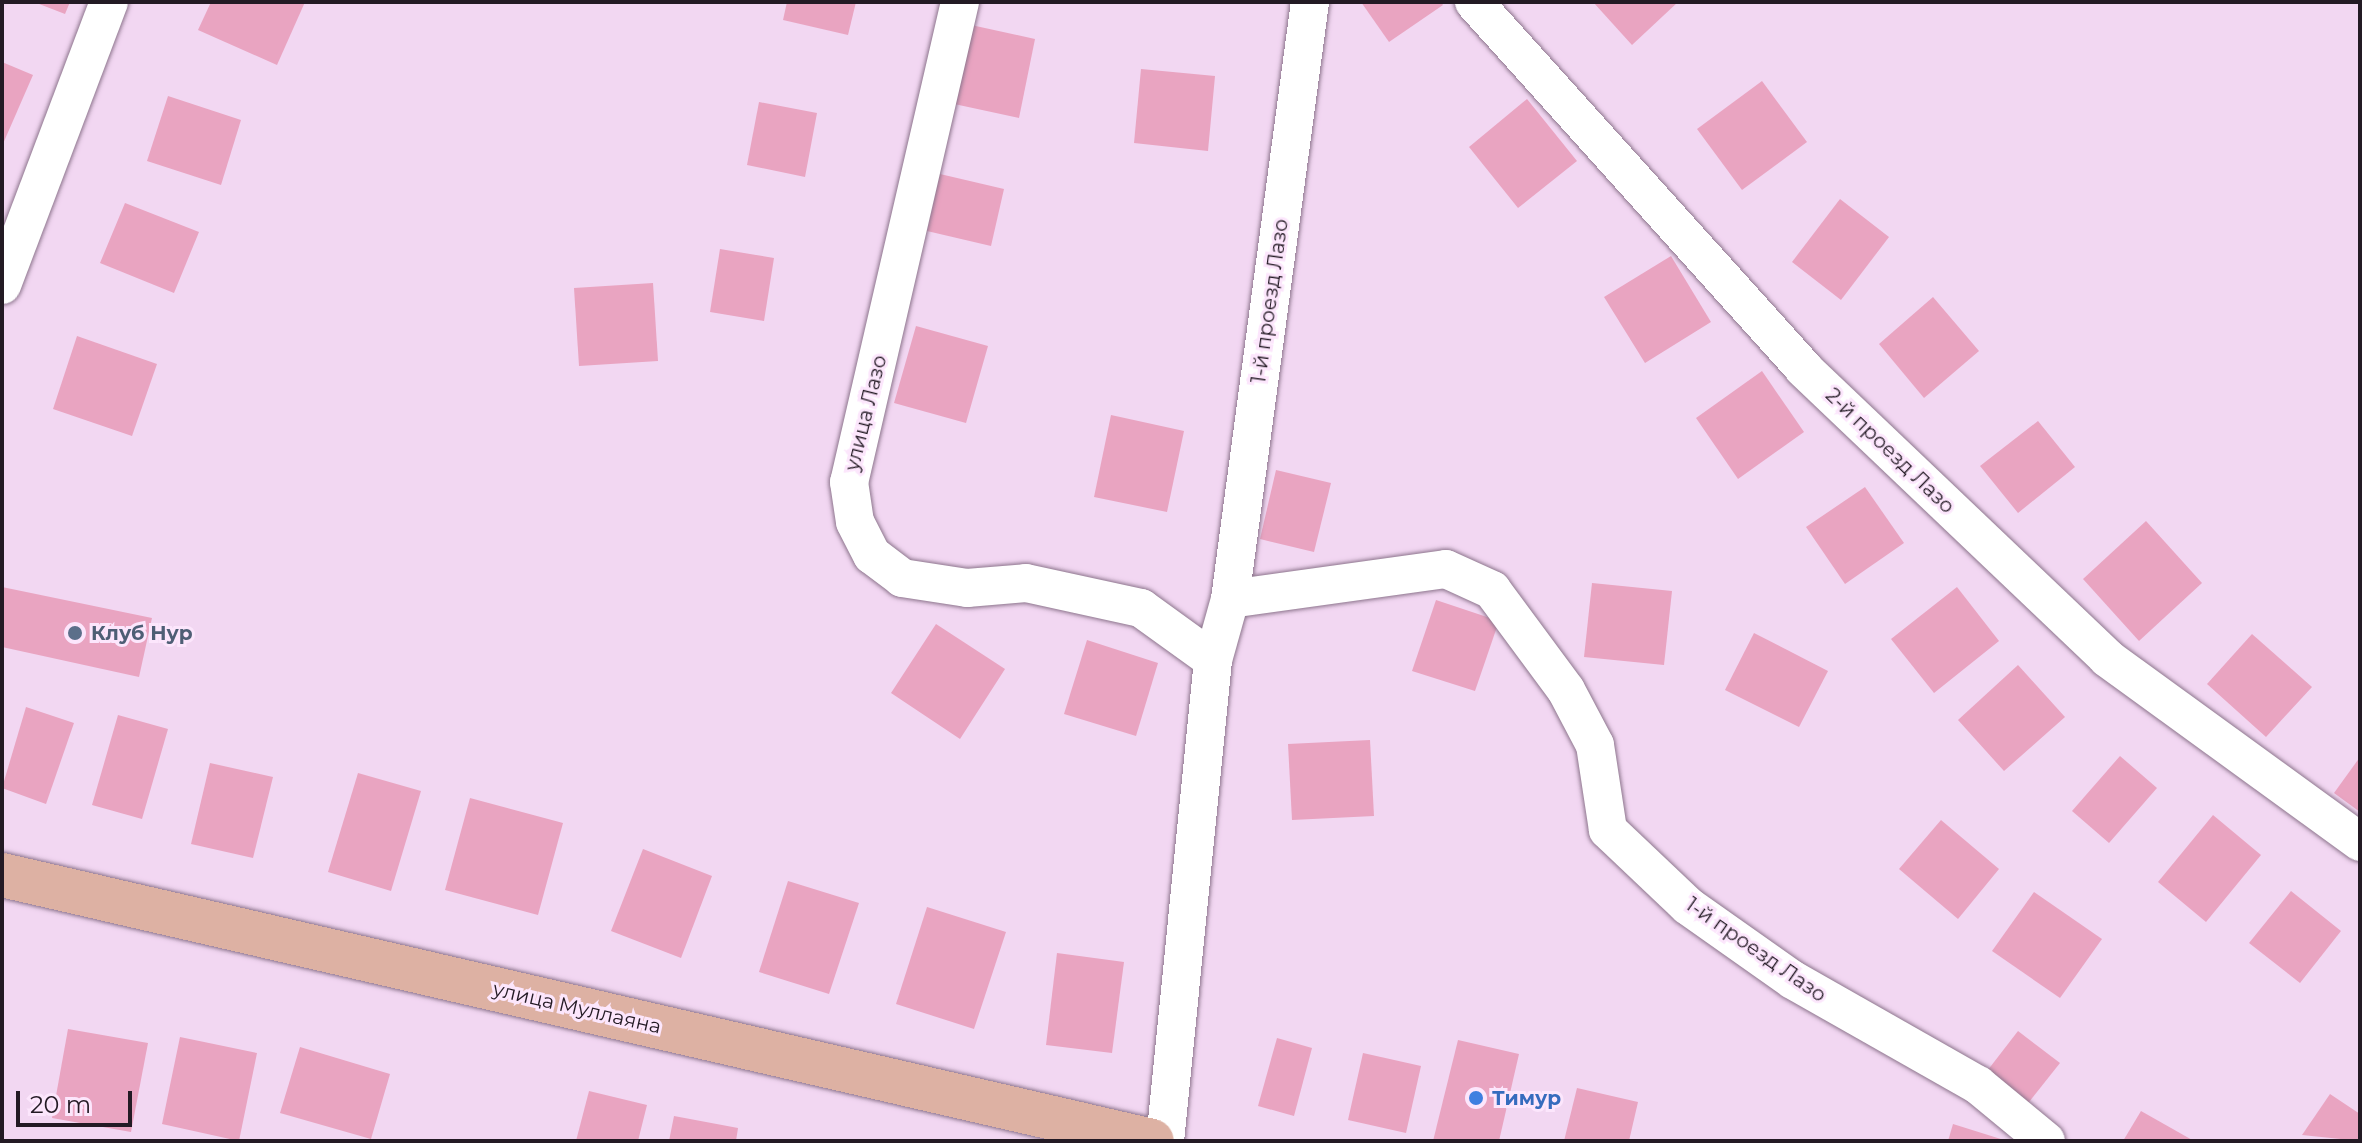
<!DOCTYPE html>
<meta charset="utf-8">
<style>
body{margin:0}
#map{position:relative;width:2362px;height:1143px;overflow:hidden;background:#f2d7f2;font-family:Montserrat,sans-serif}
div>[style]{position:absolute}
.building>*{inset:0;background:#e9a4c1}
.roads{filter:drop-shadow(0 0 2px #8d758d) drop-shadow(0 0 2px #8d758d)}
.minor>*{height:38px;margin:-19px;padding:0 19px;transform-origin:19px;border-radius:19px;background:#fff}
.major>*{height:44px;margin:-22px;padding:0 22px;transform-origin:22px;border-radius:22px;background:#ddb1a3}
.dots>*{width:22px;height:22px;translate:-50% -50%;box-sizing:border-box;border:4px solid #fce6fc;border-radius:50%}
span{translate:-50% -50%;white-space:nowrap;text-align:center;line-height:1.15;-webkit-text-stroke:6px #fce6fc;paint-order:stroke}
.street-label{font-size:20px;color:#231a24}
.service-label{font-size:20px;color:#4e5e75;font-weight:700}
.left{translate:0 -50%;text-align:left}
.shop-label{font-size:20px;color:#366cbe;font-weight:700}
.frame{position:absolute;inset:0;border:4px solid #231a24;pointer-events:none}
.scale{position:absolute;left:16px;top:1091px;width:116px;height:36px;box-sizing:border-box;border:4px solid #231a24;border-top:0;padding-left:10px;font-size:24px;line-height:28px;white-space:nowrap;color:#231a24;-webkit-text-stroke:6px #fce6fc;paint-order:stroke}
</style>
<div id="map">
<div class="building">
<div style="clip-path:polygon(34px 2px,70px 2px,65px 14px)"></div>
<div style="clip-path:polygon(211px 2px,305px 2px,277px 65px,198px 30px)"></div>
<div style="clip-path:polygon(787px 2px,856px 2px,848px 35px,783px 20px)"></div>
<div style="clip-path:polygon(1361px 2px,1441px 2px,1443px 5px,1389px 42px)"></div>
<div style="clip-path:polygon(1593px 2px,1678px 2px,1632px 45px)"></div>
<div style="clip-path:polygon(962px 23px,1035px 39px,1019px 118px,945px 102px)"></div>
<div style="clip-path:polygon(2px 62px,33px 75px,2px 146px)"></div>
<div style="clip-path:polygon(1141px 69px,1215px 76px,1208px 151px,1134px 143px)"></div>
<div style="clip-path:polygon(1762px 81px,1807px 142px,1742px 190px,1697px 129px)"></div>
<div style="clip-path:polygon(168px 96px,241px 120px,221px 185px,147px 161px)"></div>
<div style="clip-path:polygon(1527px 99px,1577px 161px,1518px 208px,1469px 147px)"></div>
<div style="clip-path:polygon(759px 102px,817px 113px,805px 177px,747px 165px)"></div>
<div style="clip-path:polygon(940px 174px,1004px 189px,991px 246px,927px 231px)"></div>
<div style="clip-path:polygon(1840px 199px,1889px 237px,1841px 300px,1792px 262px)"></div>
<div style="clip-path:polygon(125px 203px,199px 232px,174px 293px,100px 263px)"></div>
<div style="clip-path:polygon(720px 249px,774px 258px,764px 321px,710px 312px)"></div>
<div style="clip-path:polygon(1671px 256px,1711px 322px,1645px 363px,1604px 297px)"></div>
<div style="clip-path:polygon(653px 283px,658px 361px,579px 366px,574px 288px)"></div>
<div style="clip-path:polygon(1933px 297px,1979px 351px,1924px 398px,1879px 344px)"></div>
<div style="clip-path:polygon(916px 326px,988px 346px,966px 423px,894px 403px)"></div>
<div style="clip-path:polygon(77px 336px,157px 364px,132px 436px,53px 409px)"></div>
<div style="clip-path:polygon(1762px 371px,1804px 432px,1738px 479px,1696px 418px)"></div>
<div style="clip-path:polygon(1111px 415px,1184px 431px,1167px 512px,1094px 497px)"></div>
<div style="clip-path:polygon(2038px 421px,2075px 467px,2018px 513px,1980px 466px)"></div>
<div style="clip-path:polygon(1276px 470px,1331px 483px,1314px 552px,1260px 539px)"></div>
<div style="clip-path:polygon(1865px 487px,1904px 543px,1845px 584px,1806px 527px)"></div>
<div style="clip-path:polygon(2146px 521px,2202px 583px,2139px 641px,2083px 579px)"></div>
<div style="clip-path:polygon(1592px 583px,1672px 591px,1664px 665px,1584px 657px)"></div>
<div style="clip-path:polygon(2px 587px,152px 618px,139px 677px,2px 647px)"></div>
<div style="clip-path:polygon(1957px 587px,1999px 641px,1934px 693px,1891px 639px)"></div>
<div style="clip-path:polygon(1436px 600px,1499px 621px,1475px 691px,1412px 671px)"></div>
<div style="clip-path:polygon(936px 624px,1005px 669px,960px 739px,891px 693px)"></div>
<div style="clip-path:polygon(1754px 633px,1828px 671px,1799px 727px,1725px 690px)"></div>
<div style="clip-path:polygon(2252px 634px,2312px 687px,2266px 737px,2207px 684px)"></div>
<div style="clip-path:polygon(1087px 640px,1158px 663px,1136px 736px,1064px 714px)"></div>
<div style="clip-path:polygon(2018px 665px,2065px 717px,2004px 771px,1958px 720px)"></div>
<div style="clip-path:polygon(26px 707px,74px 723px,46px 804px,2px 788px)"></div>
<div style="clip-path:polygon(118px 715px,168px 729px,142px 819px,92px 805px)"></div>
<div style="clip-path:polygon(1370px 740px,1374px 816px,1292px 820px,1288px 744px)"></div>
<div style="clip-path:polygon(2120px 756px,2157px 788px,2109px 843px,2072px 811px)"></div>
<div style="clip-path:polygon(2360px 757px,2360px 812px,2334px 793px)"></div>
<div style="clip-path:polygon(210px 763px,273px 777px,253px 858px,191px 844px)"></div>
<div style="clip-path:polygon(358px 773px,421px 791px,391px 891px,328px 872px)"></div>
<div style="clip-path:polygon(470px 798px,563px 823px,538px 915px,445px 890px)"></div>
<div style="clip-path:polygon(2213px 815px,2261px 855px,2206px 922px,2158px 882px)"></div>
<div style="clip-path:polygon(1941px 820px,1999px 869px,1958px 919px,1899px 869px)"></div>
<div style="clip-path:polygon(643px 849px,712px 876px,681px 958px,611px 931px)"></div>
<div style="clip-path:polygon(788px 881px,859px 903px,829px 994px,759px 972px)"></div>
<div style="clip-path:polygon(2291px 891px,2341px 931px,2300px 983px,2249px 943px)"></div>
<div style="clip-path:polygon(2034px 892px,2102px 939px,2060px 998px,1992px 951px)"></div>
<div style="clip-path:polygon(927px 907px,1006px 932px,974px 1029px,896px 1004px)"></div>
<div style="clip-path:polygon(1057px 953px,1124px 962px,1112px 1053px,1046px 1045px)"></div>
<div style="clip-path:polygon(68px 1029px,148px 1043px,131px 1132px,52px 1118px)"></div>
<div style="clip-path:polygon(2018px 1031px,2060px 1063px,2025px 1107px,1984px 1075px)"></div>
<div style="clip-path:polygon(180px 1037px,257px 1053px,239px 1141px,162px 1124px)"></div>
<div style="clip-path:polygon(1277px 1038px,1312px 1048px,1294px 1116px,1258px 1106px)"></div>
<div style="clip-path:polygon(1458px 1040px,1519px 1054px,1499px 1141px,1433px 1141px)"></div>
<div style="clip-path:polygon(300px 1047px,390px 1074px,371px 1139px,280px 1113px)"></div>
<div style="clip-path:polygon(1363px 1053px,1421px 1066px,1406px 1133px,1348px 1120px)"></div>
<div style="clip-path:polygon(1577px 1088px,1638px 1102px,1629px 1141px,1564px 1141px)"></div>
<div style="clip-path:polygon(589px 1091px,647px 1105px,638px 1141px,576px 1141px)"></div>
<div style="clip-path:polygon(2330px 1094px,2360px 1114px,2360px 1141px,2302px 1135px)"></div>
<div style="clip-path:polygon(2141px 1111px,2194px 1141px,2123px 1141px)"></div>
<div style="clip-path:polygon(674px 1116px,738px 1128px,736px 1141px,669px 1141px)"></div>
<div style="clip-path:polygon(1953px 1124px,2004px 1140px,2004px 1141px,1948px 1141px)"></div>
</div>
<div class="roads">
<div class="minor">
<div style="left:960px;top:2px;width:493px;rotate:103deg"></div>
<div style="left:849px;top:482px;width:40px;rotate:81.5deg"></div>
<div style="left:855px;top:522px;width:37px;rotate:63deg"></div>
<div style="left:872px;top:555px;width:38px;rotate:37deg"></div>
<div style="left:902px;top:578px;width:66px;rotate:8.7deg"></div>
<div style="left:967px;top:588px;width:59px;rotate:-4.8deg"></div>
<div style="left:1026px;top:583px;width:118px;rotate:12.3deg"></div>
<div style="left:1141px;top:608px;width:89px;rotate:35.8deg"></div>
<div style="left:1474px;top:2px;width:492px;rotate:48deg"></div>
<div style="left:1803px;top:368px;width:420px;rotate:43.6deg"></div>
<div style="left:2107px;top:658px;width:313px;rotate:36deg"></div>
<div style="left:2px;top:285px;width:303px;rotate:-69.3deg"></div>
<div style="left:1230px;top:599px;width:218px;rotate:-7.9deg"></div>
<div style="left:1446px;top:569px;width:51px;rotate:24.5deg"></div>
<div style="left:1492px;top:590px;width:124px;rotate:53.5deg"></div>
<div style="left:1566px;top:690px;width:62px;rotate:62.2deg"></div>
<div style="left:1595px;top:745px;width:86px;rotate:81.3deg"></div>
<div style="left:1608px;top:830px;width:110px;rotate:43.5deg"></div>
<div style="left:1688px;top:906px;width:128px;rotate:35.2deg"></div>
<div style="left:1793px;top:980px;width:213px;rotate:29.6deg"></div>
<div style="left:1978px;top:1085px;width:88px;rotate:39.5deg"></div>
<div style="left:1165px;top:1141px;width:483px;rotate:-84.3deg"></div>
<div style="left:1213px;top:660px;width:63px;rotate:-74.4deg"></div>
<div style="left:1230px;top:599px;width:602px;rotate:-82.37deg"></div>
</div>
<div class="major">
<div style="left:2px;top:875px;width:1180px;rotate:13.02deg"></div>
</div>
</div>
<div class="dots">
<div style="left:75px;top:633px;background:#5c6f8a"></div>
<div style="left:1476px;top:1098px;background:#3f7fe0"></div>
</div>
<div class="street-label">
<span style="left:1270px;top:301px;rotate:-82deg">1-й проезд Лазо</span>
<span style="left:866px;top:413px;rotate:-76deg">улица Лазо</span>
<span style="left:1890px;top:451px;rotate:44deg">2-й проезд Лазо</span>
<span style="left:1756px;top:950px;rotate:35deg">1-й проезд Лазо</span>
<span style="left:577px;top:1008px;rotate:13deg">улица Муллаяна</span>
</div>
<div class="service-label">
<span class="left" style="left:91px;top:633px">Клуб Нур</span>
</div>
<div class="shop-label">
<span class="left" style="left:1492px;top:1098px">Тимур</span>
</div>
<div class="frame"></div>
<div class="scale">20 m</div>
</div>
